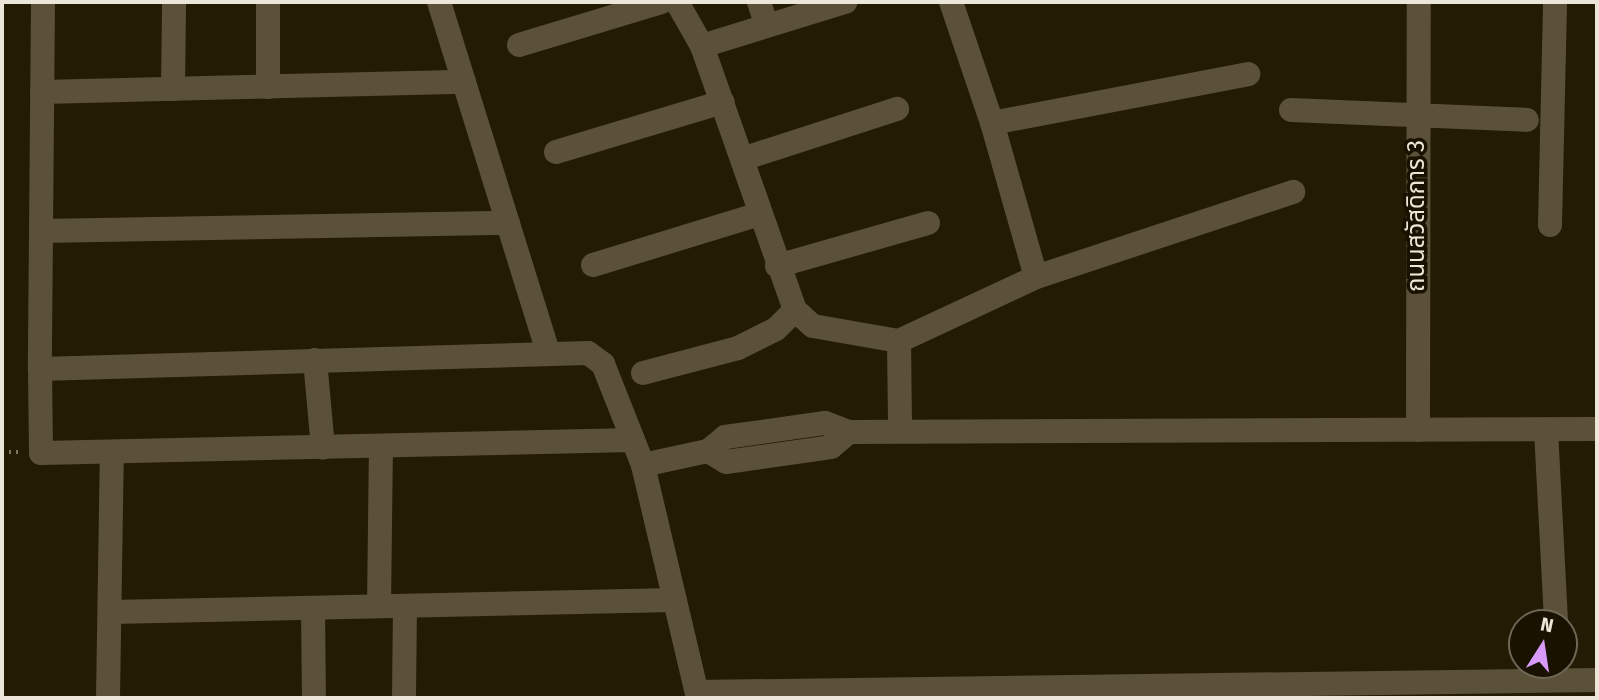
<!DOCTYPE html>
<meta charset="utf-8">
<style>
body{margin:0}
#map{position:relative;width:1599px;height:700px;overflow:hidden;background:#241b04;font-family:"Fira Sans","Noto Sans Thai",sans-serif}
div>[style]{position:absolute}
.path>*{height:4.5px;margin-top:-2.25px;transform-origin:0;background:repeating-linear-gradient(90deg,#7e7663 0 2px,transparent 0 7px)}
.minor>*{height:24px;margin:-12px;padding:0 12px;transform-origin:12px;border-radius:12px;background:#5b5139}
span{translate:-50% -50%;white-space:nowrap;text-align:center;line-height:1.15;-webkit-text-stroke:7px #1a1200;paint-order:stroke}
.street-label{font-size:24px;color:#ece6d8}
.frame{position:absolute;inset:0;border:4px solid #ece6d8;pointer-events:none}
.north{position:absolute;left:1508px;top:609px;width:70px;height:70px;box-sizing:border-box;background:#1a1200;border:2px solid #6e6756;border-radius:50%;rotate:12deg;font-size:19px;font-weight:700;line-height:28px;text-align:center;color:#ece6d8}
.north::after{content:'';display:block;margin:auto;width:24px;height:32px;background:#d89af8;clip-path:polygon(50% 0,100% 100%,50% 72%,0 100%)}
</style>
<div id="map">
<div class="path">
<div style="left:2px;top:452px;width:18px"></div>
</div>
<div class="minor">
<div style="left:43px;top:2px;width:367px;rotate:90.5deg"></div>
<div style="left:40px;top:369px;width:548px;rotate:-1.67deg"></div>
<div style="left:588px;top:353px;width:19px;rotate:36deg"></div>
<div style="left:603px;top:364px;width:109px;rotate:68.4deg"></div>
<div style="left:439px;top:2px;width:367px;rotate:72.7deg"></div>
<div style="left:677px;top:2px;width:51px;rotate:60.4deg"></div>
<div style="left:702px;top:46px;width:280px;rotate:70.6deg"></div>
<div style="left:795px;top:310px;width:24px;rotate:42deg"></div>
<div style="left:813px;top:326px;width:87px;rotate:9.9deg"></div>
<div style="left:899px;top:341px;width:88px;rotate:89.3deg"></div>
<div style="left:759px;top:2px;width:25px;rotate:72deg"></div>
<div style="left:519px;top:45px;width:148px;rotate:-16.8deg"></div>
<div style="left:702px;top:46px;width:150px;rotate:-17.1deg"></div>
<div style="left:268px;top:87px;width:85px;rotate:-90deg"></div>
<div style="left:173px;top:89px;width:87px;rotate:-89.3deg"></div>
<div style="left:42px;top:92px;width:422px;rotate:-1.4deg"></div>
<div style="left:1291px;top:110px;width:236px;rotate:2.4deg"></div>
<div style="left:992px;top:123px;width:261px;rotate:-10.8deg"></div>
<div style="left:556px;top:152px;width:174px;rotate:-16.7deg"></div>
<div style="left:742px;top:159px;width:163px;rotate:-17.9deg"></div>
<div style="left:1550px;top:225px;width:223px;rotate:-88.7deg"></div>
<div style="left:41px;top:231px;width:467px;rotate:-1deg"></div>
<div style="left:593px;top:265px;width:175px;rotate:-17deg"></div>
<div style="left:777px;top:266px;width:157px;rotate:-15.9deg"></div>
<div style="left:1036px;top:277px;width:271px;rotate:-18.3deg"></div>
<div style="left:899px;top:341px;width:151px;rotate:-25deg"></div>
<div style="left:1036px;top:277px;width:160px;rotate:-105.9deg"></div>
<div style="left:992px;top:123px;width:128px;rotate:-108.7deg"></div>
<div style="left:315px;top:360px;width:88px;rotate:84.8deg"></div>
<div style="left:40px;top:369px;width:84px;rotate:89.3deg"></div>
<div style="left:41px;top:453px;width:592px;rotate:-1.26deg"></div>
<div style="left:643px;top:373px;width:98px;rotate:-14.7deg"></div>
<div style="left:738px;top:348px;width:42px;rotate:-26.6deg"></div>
<div style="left:776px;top:329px;width:27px;rotate:-45deg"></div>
<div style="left:1418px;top:430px;width:428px;rotate:-89.9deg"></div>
<div style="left:1546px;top:430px;width:193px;rotate:87deg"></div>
<div style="left:708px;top:451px;width:21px;rotate:31deg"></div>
<div style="left:726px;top:462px;width:106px;rotate:-8.1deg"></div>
<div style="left:831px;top:447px;width:23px;rotate:-40deg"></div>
<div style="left:379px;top:606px;width:159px;rotate:-89.3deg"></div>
<div style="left:313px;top:608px;width:90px;rotate:89.4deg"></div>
<div style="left:110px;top:612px;width:565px;rotate:-1.22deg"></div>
<div style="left:697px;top:692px;width:900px;rotate:-0.76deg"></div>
<div style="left:108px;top:698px;width:244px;rotate:-89.1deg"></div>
<div style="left:404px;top:698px;width:92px;rotate:-89.4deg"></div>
<div style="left:698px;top:698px;width:239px;rotate:-103.3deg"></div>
<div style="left:643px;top:465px;width:66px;rotate:-12.2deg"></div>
<div style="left:708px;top:451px;width:22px;rotate:-39deg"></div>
<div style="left:725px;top:437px;width:101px;rotate:-8deg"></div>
<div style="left:825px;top:423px;width:26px;rotate:21deg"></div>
<div style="left:849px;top:432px;width:748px;rotate:-0.23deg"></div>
</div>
<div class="street-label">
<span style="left:1417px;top:216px;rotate:-90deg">ถนนสวัสดิการ 3</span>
</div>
<div class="frame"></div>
<div class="north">N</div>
</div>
